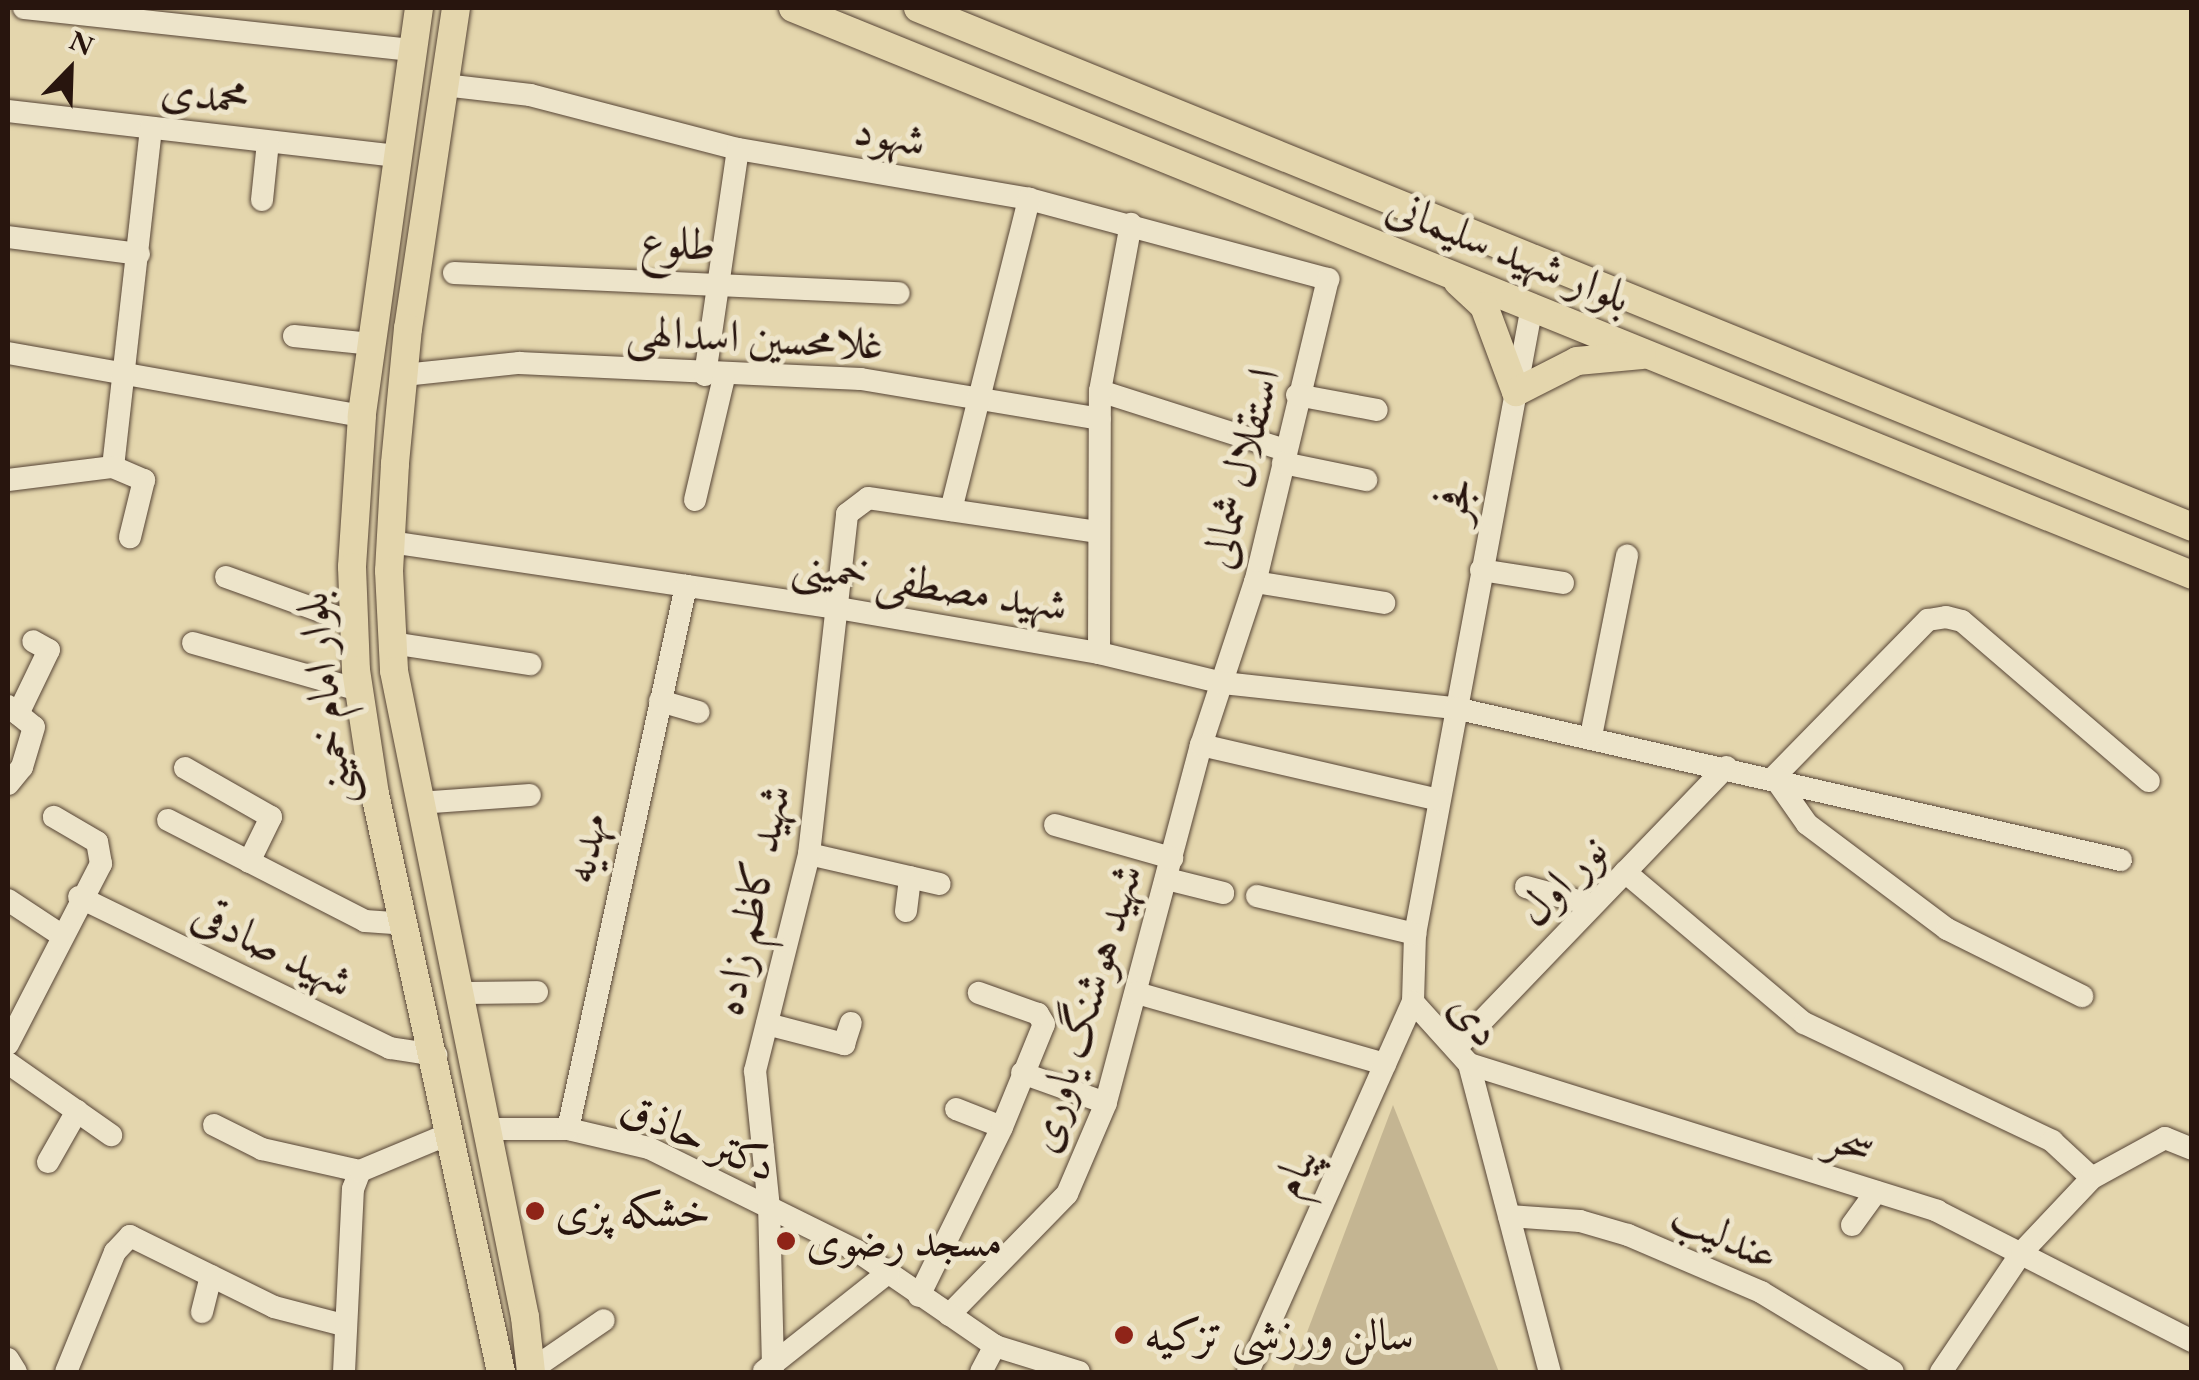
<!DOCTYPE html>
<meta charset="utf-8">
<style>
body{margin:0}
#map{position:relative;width:2199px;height:1380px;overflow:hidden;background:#e4d6ad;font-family:"EB Garamond",Amiri,serif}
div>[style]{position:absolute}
.green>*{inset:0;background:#c4b592}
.roads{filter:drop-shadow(0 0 2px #574536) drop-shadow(0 0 2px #574536)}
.minor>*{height:22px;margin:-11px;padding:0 11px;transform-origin:11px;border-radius:11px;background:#ede4ca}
.major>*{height:28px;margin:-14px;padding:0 14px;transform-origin:14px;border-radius:14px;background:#e4d6ad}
.dots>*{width:28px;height:28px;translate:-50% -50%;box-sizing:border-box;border:5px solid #ede4ca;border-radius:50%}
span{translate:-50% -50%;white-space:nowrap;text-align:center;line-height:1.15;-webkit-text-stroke:10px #ede4ca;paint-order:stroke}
.street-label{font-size:45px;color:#28150e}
.poi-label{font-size:45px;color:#28150e}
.left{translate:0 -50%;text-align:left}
.frame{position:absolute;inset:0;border:10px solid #28150e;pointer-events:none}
.north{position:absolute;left:20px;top:20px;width:100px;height:100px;-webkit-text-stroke:8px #ede4ca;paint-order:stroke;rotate:23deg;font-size:28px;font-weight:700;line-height:40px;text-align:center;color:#28150e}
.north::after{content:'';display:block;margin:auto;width:35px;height:45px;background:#28150e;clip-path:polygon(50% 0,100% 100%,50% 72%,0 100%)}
</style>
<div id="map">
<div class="green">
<div style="clip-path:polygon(1393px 1105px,1499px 1372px,1292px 1372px)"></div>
</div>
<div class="roads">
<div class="minor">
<div style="left:24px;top:8px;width:390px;rotate:6.2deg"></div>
<div style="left:444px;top:85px;width:87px;rotate:6.6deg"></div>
<div style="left:530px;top:95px;width:215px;rotate:14.6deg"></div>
<div style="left:738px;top:149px;width:295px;rotate:9.7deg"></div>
<div style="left:1029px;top:199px;width:310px;rotate:15deg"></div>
<div style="left:1328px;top:279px;width:312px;rotate:103.5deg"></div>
<div style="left:1255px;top:582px;width:172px;rotate:108.3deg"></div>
<div style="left:1201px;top:745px;width:370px;rotate:104.9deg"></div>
<div style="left:1106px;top:1103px;width:99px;rotate:113.2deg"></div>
<div style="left:1067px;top:1194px;width:169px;rotate:134.3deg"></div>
<div style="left:8px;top:111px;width:389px;rotate:6.6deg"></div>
<div style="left:262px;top:200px;width:58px;rotate:-84.1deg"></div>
<div style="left:8px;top:237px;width:132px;rotate:7.4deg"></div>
<div style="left:454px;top:273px;width:445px;rotate:2.6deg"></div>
<div style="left:1532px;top:306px;width:639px;rotate:100.55deg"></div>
<div style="left:1415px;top:934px;width:68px;rotate:91.7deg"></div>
<div style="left:1413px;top:1002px;width:84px;rotate:47.9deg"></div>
<div style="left:1469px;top:1064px;width:318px;rotate:75.3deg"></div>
<div style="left:294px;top:336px;width:77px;rotate:5.9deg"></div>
<div style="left:8px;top:353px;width:360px;rotate:10.1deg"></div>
<div style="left:404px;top:375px;width:116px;rotate:-6deg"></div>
<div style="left:519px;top:363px;width:342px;rotate:2.7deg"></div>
<div style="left:861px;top:379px;width:242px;rotate:9.5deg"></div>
<div style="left:705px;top:375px;width:228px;rotate:-81.7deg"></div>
<div style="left:1100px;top:391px;width:194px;rotate:17.7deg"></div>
<div style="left:1297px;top:395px;width:81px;rotate:10.6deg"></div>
<div style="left:1283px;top:463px;width:85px;rotate:11.6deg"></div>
<div style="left:113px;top:467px;width:341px;rotate:-83.6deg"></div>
<div style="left:8px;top:480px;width:106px;rotate:-7.1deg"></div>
<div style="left:113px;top:467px;width:34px;rotate:23deg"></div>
<div style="left:144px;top:480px;width:59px;rotate:103.8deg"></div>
<div style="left:695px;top:500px;width:126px;rotate:-76.7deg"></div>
<div style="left:951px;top:510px;width:321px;rotate:-75.9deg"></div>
<div style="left:390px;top:542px;width:453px;rotate:8.4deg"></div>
<div style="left:838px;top:608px;width:265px;rotate:9.8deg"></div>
<div style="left:1099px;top:653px;width:128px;rotate:13.6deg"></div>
<div style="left:1223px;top:683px;width:233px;rotate:6.2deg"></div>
<div style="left:1455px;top:708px;width:683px;rotate:12.86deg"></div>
<div style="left:1481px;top:570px;width:83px;rotate:9deg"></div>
<div style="left:226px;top:577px;width:136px;rotate:19.8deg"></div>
<div style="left:1255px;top:582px;width:131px;rotate:9.2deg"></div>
<div style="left:193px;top:643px;width:173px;rotate:15.8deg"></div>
<div style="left:392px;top:643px;width:140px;rotate:8.7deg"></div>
<div style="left:1099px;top:653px;width:262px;rotate:-89.8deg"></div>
<div style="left:1100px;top:391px;width:170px;rotate:-79.5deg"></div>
<div style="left:660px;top:701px;width:40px;rotate:16deg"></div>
<div style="left:8px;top:706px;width:33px;rotate:39deg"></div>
<div style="left:34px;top:727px;width:42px;rotate:106.7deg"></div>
<div style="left:22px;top:767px;width:22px;rotate:129deg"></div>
<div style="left:18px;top:714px;width:71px;rotate:-64.2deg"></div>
<div style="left:49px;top:650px;width:18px;rotate:-151deg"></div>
<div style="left:1591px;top:736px;width:184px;rotate:-78.7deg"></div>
<div style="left:1201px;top:745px;width:244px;rotate:13deg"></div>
<div style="left:185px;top:768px;width:99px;rotate:29.7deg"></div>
<div style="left:271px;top:817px;width:50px;rotate:116.1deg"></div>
<div style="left:1774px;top:777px;width:220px;rotate:-45.6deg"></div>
<div style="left:1928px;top:620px;width:18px;rotate:-9deg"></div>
<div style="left:1946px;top:617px;width:16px;rotate:14deg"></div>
<div style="left:1962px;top:621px;width:246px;rotate:40.6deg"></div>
<div style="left:1774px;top:777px;width:57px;rotate:54.9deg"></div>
<div style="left:1807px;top:824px;width:175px;rotate:36.9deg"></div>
<div style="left:1947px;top:929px;width:151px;rotate:26.4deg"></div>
<div style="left:419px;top:803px;width:111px;rotate:-4.1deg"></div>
<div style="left:168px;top:820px;width:221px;rotate:27.1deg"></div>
<div style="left:365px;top:921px;width:39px;rotate:4deg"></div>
<div style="left:1055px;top:825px;width:122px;rotate:15.8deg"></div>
<div style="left:809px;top:854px;width:134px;rotate:12.9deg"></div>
<div style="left:1625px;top:872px;width:234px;rotate:40.2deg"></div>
<div style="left:1804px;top:1023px;width:275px;rotate:25.4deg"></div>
<div style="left:2052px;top:1141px;width:54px;rotate:42.8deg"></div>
<div style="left:1167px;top:879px;width:58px;rotate:14deg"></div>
<div style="left:1526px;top:887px;width:69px;rotate:15deg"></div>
<div style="left:1257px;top:896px;width:163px;rotate:13.5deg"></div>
<div style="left:79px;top:897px;width:346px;rotate:25.9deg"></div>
<div style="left:390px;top:1048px;width:47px;rotate:8.7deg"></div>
<div style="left:8px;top:900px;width:64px;rotate:33.4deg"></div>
<div style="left:906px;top:911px;width:34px;rotate:-83deg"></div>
<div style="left:458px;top:993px;width:79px;rotate:-0.7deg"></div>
<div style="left:1137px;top:993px;width:258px;rotate:16deg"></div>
<div style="left:767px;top:1024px;width:80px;rotate:14.6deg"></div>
<div style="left:844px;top:1044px;width:22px;rotate:-72deg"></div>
<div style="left:8px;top:1044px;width:203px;rotate:-62.7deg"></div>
<div style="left:101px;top:864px;width:22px;rotate:-100deg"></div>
<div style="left:97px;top:842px;width:50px;rotate:-149.8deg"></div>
<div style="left:1456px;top:1048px;width:390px;rotate:-46.1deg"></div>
<div style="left:8px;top:1063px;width:126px;rotate:35deg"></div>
<div style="left:1469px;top:1064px;width:491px;rotate:17.4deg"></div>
<div style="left:1937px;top:1211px;width:286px;rotate:27deg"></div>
<div style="left:1022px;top:1073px;width:89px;rotate:19.7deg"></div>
<div style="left:956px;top:1109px;width:49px;rotate:21.4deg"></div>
<div style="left:214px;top:1125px;width:54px;rotate:26.6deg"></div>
<div style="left:262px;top:1149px;width:100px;rotate:12.7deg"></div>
<div style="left:486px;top:1129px;width:82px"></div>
<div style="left:568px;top:1129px;width:83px;rotate:13.2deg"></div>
<div style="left:649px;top:1148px;width:232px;rotate:26.3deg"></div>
<div style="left:857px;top:1251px;width:168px;rotate:34.5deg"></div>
<div style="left:995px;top:1346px;width:88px;rotate:17.2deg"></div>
<div style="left:568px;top:1129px;width:556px;rotate:-77.74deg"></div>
<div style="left:48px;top:1162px;width:59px;rotate:-60.4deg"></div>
<div style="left:1509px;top:1216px;width:71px;rotate:4deg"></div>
<div style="left:1580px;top:1221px;width:50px;rotate:16.3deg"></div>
<div style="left:1628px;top:1235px;width:145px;rotate:23.2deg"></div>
<div style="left:1761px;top:1292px;width:154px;rotate:31.2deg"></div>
<div style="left:1852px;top:1225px;width:41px;rotate:-54deg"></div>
<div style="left:919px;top:1296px;width:188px;rotate:-63.8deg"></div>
<div style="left:1002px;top:1127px;width:111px;rotate:-67.8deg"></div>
<div style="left:1044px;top:1024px;width:12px;rotate:-121deg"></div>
<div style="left:1038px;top:1014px;width:63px;rotate:-160.4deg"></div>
<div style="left:202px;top:1312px;width:37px;rotate:-76deg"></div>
<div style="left:8px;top:1359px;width:15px;rotate:58deg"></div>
<div style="left:773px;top:1367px;width:159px;rotate:-91.4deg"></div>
<div style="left:769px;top:1208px;width:138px;rotate:-95.8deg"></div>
<div style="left:755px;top:1071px;width:224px;rotate:-76deg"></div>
<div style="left:809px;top:854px;width:342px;rotate:-83.6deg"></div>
<div style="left:847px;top:514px;width:26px;rotate:-37deg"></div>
<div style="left:868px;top:498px;width:233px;rotate:8.4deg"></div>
<div style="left:531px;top:1370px;width:88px;rotate:-34.4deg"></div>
<div style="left:764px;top:1371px;width:159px;rotate:-38.4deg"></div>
<div style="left:66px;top:1372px;width:130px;rotate:-67.8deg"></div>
<div style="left:115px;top:1252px;width:22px;rotate:-47deg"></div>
<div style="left:130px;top:1236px;width:161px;rotate:26.2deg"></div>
<div style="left:274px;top:1307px;width:71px;rotate:14.6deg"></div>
<div style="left:344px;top:1372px;width:183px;rotate:-87.2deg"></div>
<div style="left:353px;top:1189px;width:19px;rotate:-69deg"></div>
<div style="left:360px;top:1171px;width:99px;rotate:-22.7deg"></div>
<div style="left:981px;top:1372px;width:30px;rotate:-62deg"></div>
<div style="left:1248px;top:1372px;width:405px;rotate:-66deg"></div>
<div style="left:1941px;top:1372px;width:145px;rotate:-56deg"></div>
<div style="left:2022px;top:1252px;width:102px;rotate:-46.6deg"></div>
<div style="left:2092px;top:1178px;width:83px;rotate:-28.7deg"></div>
<div style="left:2165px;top:1138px;width:29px;rotate:22deg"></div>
</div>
<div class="major">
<div style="left:419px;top:8px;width:412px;rotate:98deg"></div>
<div style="left:362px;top:416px;width:151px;rotate:93.8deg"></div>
<div style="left:352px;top:567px;width:103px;rotate:87.8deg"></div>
<div style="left:356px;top:670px;width:125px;rotate:81.3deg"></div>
<div style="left:375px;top:794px;width:592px;rotate:77.7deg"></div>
<div style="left:456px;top:8px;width:324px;rotate:98.5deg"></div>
<div style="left:408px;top:328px;width:137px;rotate:95.5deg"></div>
<div style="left:395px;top:464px;width:107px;rotate:93.2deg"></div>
<div style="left:389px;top:571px;width:100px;rotate:87.1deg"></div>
<div style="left:394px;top:671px;width:659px;rotate:78.54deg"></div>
<div style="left:525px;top:1317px;width:55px;rotate:83.8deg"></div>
<div style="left:793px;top:8px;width:1510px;rotate:22.06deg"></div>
<div style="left:918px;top:8px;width:1376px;rotate:22.16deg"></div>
<div style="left:1458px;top:282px;width:35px;rotate:43deg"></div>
<div style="left:1484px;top:306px;width:92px;rotate:69.6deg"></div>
<div style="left:1516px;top:392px;width:68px;rotate:-26.9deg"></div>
<div style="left:1577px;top:361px;width:65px;rotate:-5.3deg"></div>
</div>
</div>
<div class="dots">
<div style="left:535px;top:1211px;background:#8f2418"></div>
<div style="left:786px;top:1241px;background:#8f2418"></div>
<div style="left:1124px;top:1335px;background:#8f2418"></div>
</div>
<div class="street-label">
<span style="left:205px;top:94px;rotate:7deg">محمدی</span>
<span style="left:890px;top:135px;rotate:10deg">شهود</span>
<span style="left:678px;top:243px;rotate:3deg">طلوع</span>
<span style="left:1509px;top:251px;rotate:22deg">بلوار شهید سلیمانی</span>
<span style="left:755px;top:337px;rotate:3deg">غلامحسین اسدالهی</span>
<span style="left:1240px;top:468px;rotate:-76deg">استقلال شمالی</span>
<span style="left:1454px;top:499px;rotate:-79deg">فجر</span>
<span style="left:930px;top:584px;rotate:9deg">شهید مصطفی خمینی</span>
<span style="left:324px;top:699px;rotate:-97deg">بلوار امام خمینی</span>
<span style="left:585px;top:848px;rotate:-77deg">مهدیه</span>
<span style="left:1562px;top:880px;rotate:-46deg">نور اول</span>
<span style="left:751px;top:900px;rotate:-78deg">شهید کاظم زاده</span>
<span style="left:273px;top:947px;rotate:26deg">شهید صادقی</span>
<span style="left:1084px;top:1008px;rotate:-73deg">شهید هوشنگ یاوری</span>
<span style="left:1476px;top:1019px;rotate:53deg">دی</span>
<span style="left:699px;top:1136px;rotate:23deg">دکتر حاذق</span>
<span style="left:1851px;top:1142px;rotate:17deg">سحر</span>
<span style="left:1294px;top:1171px;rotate:-66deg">پیام</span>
<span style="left:1725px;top:1235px;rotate:24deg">عندلیب</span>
</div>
<div class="poi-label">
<span class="left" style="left:555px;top:1211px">خشکه پزی</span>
<span class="left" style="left:806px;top:1241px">مسجد رضوی</span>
<span class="left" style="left:1144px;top:1335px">سالن ورزشی تزکیه</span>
</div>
<div class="frame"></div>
<div class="north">N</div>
</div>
